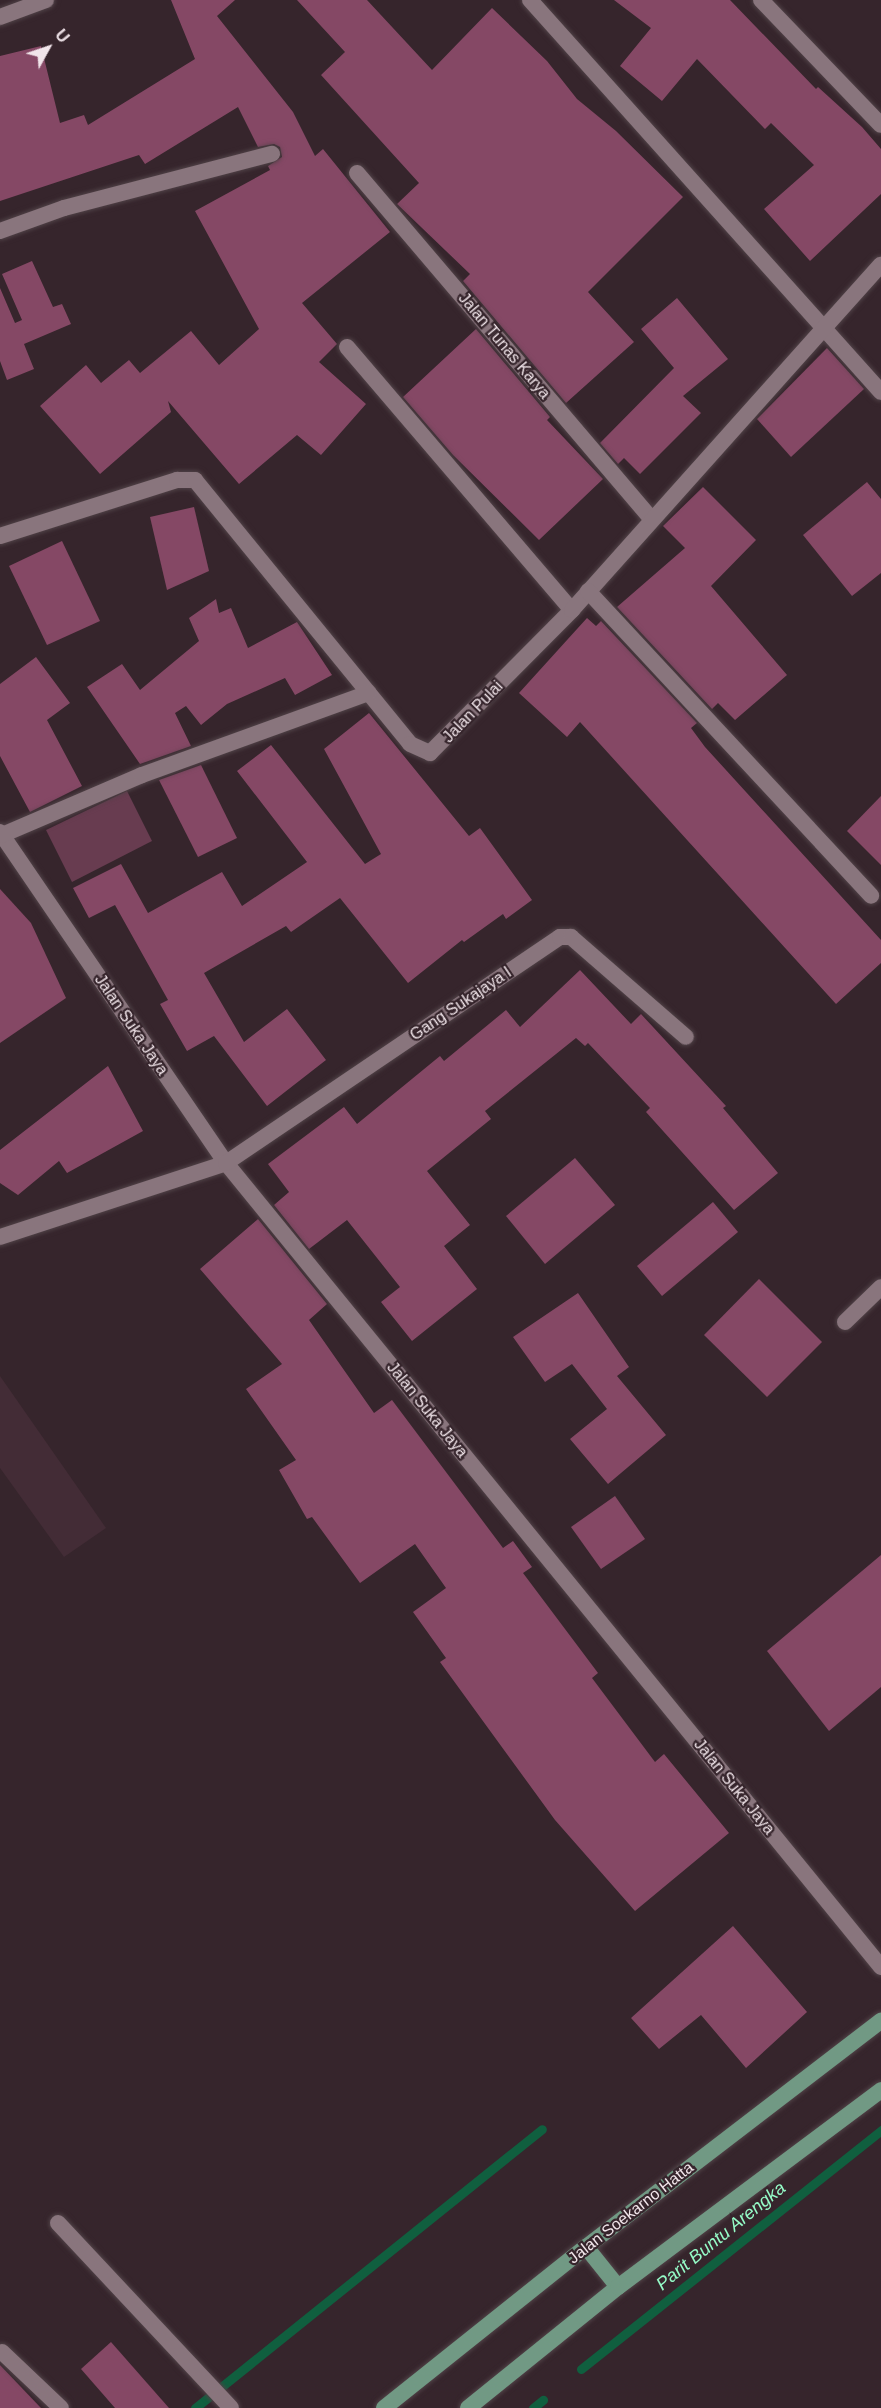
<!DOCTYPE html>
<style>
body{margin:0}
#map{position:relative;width:881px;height:2408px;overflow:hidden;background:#36252c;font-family:Arial,sans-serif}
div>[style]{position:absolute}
.built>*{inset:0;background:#432c36}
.green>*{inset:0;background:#683c50}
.stream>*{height:9px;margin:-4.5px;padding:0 4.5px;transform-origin:4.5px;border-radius:4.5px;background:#105f3f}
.building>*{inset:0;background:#854865}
.roads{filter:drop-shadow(0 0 2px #504247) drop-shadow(0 0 2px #504247)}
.minor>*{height:16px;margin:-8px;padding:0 8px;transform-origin:8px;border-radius:8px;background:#89757d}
.primary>*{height:16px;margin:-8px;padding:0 8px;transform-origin:8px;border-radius:8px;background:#719984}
span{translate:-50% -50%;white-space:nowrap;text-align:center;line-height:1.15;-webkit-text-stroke:4.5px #36252c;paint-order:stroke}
.street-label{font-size:16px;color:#f1e5ea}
.water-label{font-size:18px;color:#95fbc7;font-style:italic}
.north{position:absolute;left:18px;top:18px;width:60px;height:60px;-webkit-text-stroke:4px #36252c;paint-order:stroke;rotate:50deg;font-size:16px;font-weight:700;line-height:24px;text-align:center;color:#f1e5ea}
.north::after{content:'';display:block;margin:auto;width:21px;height:27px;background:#f1e5ea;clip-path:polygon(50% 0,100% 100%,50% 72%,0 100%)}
</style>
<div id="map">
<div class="built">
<div style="clip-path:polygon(0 1376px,106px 1528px,64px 1557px,0 1468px)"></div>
</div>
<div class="green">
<div style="clip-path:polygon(127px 791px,152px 841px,72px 882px,46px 830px)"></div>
</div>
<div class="stream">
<div style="left:581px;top:2369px;width:384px;rotate:-38.5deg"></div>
<div style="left:195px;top:2408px;width:445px;rotate:-38.8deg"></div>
<div style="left:533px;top:2408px;width:13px;rotate:-39deg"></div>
</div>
<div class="building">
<div style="clip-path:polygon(171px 0,235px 0,217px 16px,293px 112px,315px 156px,323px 149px,390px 232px,302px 303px,337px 344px,319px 362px,366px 404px,321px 455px,297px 435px,239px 484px,168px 401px,171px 412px,100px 474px,40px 406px,86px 365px,101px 383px,129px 360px,140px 373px,191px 331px,219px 365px,259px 329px,195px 211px,270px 170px,268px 166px,282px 157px,280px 147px,274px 144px,258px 147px,238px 107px,145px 164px,139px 155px,0 201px,0 56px,41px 46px,60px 123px,84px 115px,88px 125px,195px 59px)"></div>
<div style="clip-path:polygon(297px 0,367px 0,432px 70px,492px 8px,547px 61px,577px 99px,616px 131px,683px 197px,588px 292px,634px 342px,566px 403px,463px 281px,470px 274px,397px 204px,419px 183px,321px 75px,345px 52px)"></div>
<div style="clip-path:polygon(614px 0,730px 0,816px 89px,818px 87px,862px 127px,881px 149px,881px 194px,810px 261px,764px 209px,814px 165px,771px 123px,765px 129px,697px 59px,662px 101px,620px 66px,651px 28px)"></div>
<div style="clip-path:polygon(32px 261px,53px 307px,62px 304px,71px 324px,24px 344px,34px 369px,7px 380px,0 361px,0 288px,15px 323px,22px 320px,2px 274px)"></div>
<div style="clip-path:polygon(677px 298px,728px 359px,683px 396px,701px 413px,640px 474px,624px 458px,618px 464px,600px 443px,674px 368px,641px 329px)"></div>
<div style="clip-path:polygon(476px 329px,550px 417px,547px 420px,603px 479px,539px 540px,453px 455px,403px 397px)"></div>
<div style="clip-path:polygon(827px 348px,864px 389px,791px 457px,757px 419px)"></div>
<div style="clip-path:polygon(867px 482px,881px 499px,881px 573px,852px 596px,803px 535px)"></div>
<div style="clip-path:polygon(703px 487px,756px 540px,711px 586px,787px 675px,735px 720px,718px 703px,712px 709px,617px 607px,685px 548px,663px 526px)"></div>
<div style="clip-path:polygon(194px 507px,209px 571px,167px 590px,150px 517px)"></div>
<div style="clip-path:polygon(62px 541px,100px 621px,47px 645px,9px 566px)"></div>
<div style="clip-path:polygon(216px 599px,219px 613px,231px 608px,248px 648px,297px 622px,332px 675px,295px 695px,285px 678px,227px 704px,201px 725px,186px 706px,175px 713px,191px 746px,140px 764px,87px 687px,122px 664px,140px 690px,199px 641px,189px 618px)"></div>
<div style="clip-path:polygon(587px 618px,596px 626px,601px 621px,697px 723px,691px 728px,705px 747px,881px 940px,881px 963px,836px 1004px,580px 722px,567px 737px,519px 693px)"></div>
<div style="clip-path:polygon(36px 657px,70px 703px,47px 720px,82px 786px,30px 812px,0 756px,0 684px)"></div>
<div style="clip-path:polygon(369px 713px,469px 836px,480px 828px,532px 900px,506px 919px,503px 914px,464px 942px,462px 940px,408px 983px,340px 898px,291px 932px,286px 926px,204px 973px,244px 1042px,287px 1009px,326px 1060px,267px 1106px,214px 1036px,187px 1051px,160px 1004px,168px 1000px,115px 905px,89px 918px,73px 888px,121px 864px,148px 913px,222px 872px,242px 906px,307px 862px,237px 771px,271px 745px,365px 864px,381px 854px,324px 749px)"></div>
<div style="clip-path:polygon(201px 765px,237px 838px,198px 857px,159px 780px)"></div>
<div style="clip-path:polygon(881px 796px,881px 865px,847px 831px)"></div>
<div style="clip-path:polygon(0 889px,31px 923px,66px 998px,0 1043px)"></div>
<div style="clip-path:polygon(580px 970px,631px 1024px,641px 1014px,726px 1106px,723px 1108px,778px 1173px,734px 1210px,646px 1112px,650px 1108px,588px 1043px,585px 1046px,576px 1038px,485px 1111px,491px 1119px,427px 1171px,470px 1225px,444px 1246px,477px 1289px,412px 1341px,381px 1302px,400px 1287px,347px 1220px,309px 1249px,274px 1205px,289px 1192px,268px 1164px,344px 1107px,357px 1124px,440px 1056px,444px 1061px,506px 1010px,520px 1027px)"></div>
<div style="clip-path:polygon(108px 1066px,143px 1131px,67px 1173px,59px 1161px,18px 1195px,0 1183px,0 1150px)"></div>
<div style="clip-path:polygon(575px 1158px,615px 1205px,545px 1264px,506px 1216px)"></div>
<div style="clip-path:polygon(713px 1202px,738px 1232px,662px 1296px,637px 1266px)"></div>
<div style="clip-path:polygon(258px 1219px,327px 1304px,309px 1320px,374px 1413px,392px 1400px,503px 1548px,513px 1541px,532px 1567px,523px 1573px,598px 1673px,592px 1678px,655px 1762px,664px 1754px,729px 1833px,635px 1911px,555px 1820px,440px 1662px,446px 1658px,413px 1612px,446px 1588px,415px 1544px,360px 1583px,312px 1517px,307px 1519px,279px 1470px,296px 1460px,246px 1389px,282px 1364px,200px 1269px)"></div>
<div style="clip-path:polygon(759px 1279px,822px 1342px,767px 1397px,704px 1335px)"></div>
<div style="clip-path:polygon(578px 1293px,629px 1367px,617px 1376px,666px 1435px,608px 1484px,570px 1439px,607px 1409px,572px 1364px,545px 1382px,513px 1337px)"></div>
<div style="clip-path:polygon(615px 1496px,645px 1539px,601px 1569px,571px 1527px)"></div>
<div style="clip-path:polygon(881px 1555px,881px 1687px,829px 1731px,767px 1651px)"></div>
<div style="clip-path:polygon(733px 1926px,807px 2012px,746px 2068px,701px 2015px,659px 2049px,631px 2018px)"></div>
<div style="clip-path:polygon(111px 2342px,169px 2408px,115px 2408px,81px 2369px)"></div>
<div style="clip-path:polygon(0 2365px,41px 2408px,0 2408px)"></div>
</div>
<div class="roads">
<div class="minor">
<div style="left:530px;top:0;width:526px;rotate:48.16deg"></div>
<div style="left:761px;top:0;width:173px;rotate:46.2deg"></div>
<div style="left:0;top:17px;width:49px;rotate:-20.3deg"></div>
<div style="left:357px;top:173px;width:454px;rotate:49.6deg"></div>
<div style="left:0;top:231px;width:68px;rotate:-19.8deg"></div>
<div style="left:64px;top:208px;width:215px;rotate:-14.6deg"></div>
<div style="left:347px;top:347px;width:346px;rotate:49.5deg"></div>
<div style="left:0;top:536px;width:186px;rotate:-17.6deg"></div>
<div style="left:177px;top:480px;width:18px"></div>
<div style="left:195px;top:480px;width:340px;rotate:50.8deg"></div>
<div style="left:410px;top:744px;width:22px;rotate:24deg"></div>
<div style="left:430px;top:753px;width:202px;rotate:-45.2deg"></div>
<div style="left:572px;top:610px;width:463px;rotate:-48.2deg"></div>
<div style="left:588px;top:591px;width:416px;rotate:47.1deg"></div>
<div style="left:0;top:832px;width:401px;rotate:55.7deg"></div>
<div style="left:226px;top:1163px;width:1037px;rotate:50.83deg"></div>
<div style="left:2px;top:835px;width:152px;rotate:-23.2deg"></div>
<div style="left:142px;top:775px;width:241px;rotate:-19.9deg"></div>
<div style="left:0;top:1237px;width:238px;rotate:-18.1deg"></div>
<div style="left:226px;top:1163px;width:403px;rotate:-34.1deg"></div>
<div style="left:560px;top:937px;width:11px"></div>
<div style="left:571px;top:937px;width:152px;rotate:41deg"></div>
<div style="left:845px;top:1322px;width:50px;rotate:-44.2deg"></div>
<div style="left:58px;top:2223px;width:253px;rotate:46.9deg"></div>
<div style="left:2px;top:2352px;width:81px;rotate:43.5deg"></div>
</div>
<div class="primary">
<div style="left:586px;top:2247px;width:51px;rotate:51.3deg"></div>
<div style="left:384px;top:2408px;width:258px;rotate:-38.6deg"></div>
<div style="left:586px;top:2247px;width:372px;rotate:-37.5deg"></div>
<div style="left:468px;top:2408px;width:193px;rotate:-38.9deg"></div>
<div style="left:618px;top:2287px;width:329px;rotate:-36.8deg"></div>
</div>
</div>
<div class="street-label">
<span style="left:504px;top:346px;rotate:50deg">Jalan Tunas Karya</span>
<span style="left:473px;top:712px;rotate:-46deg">Jalan Pulai</span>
<span style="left:461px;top:1004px;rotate:-34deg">Gang Sukajaya I</span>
<span style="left:131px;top:1025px;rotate:56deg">Jalan Suka Jaya</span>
<span style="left:427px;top:1410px;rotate:51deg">Jalan Suka Jaya</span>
<span style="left:734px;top:1787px;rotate:51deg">Jalan Suka Jaya</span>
<span style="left:631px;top:2213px;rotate:-38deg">Jalan Soekarno Hatta</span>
</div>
<div class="water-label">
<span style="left:721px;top:2236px;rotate:-39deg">Parit Buntu Arengka</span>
</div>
<div class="north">U</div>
</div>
